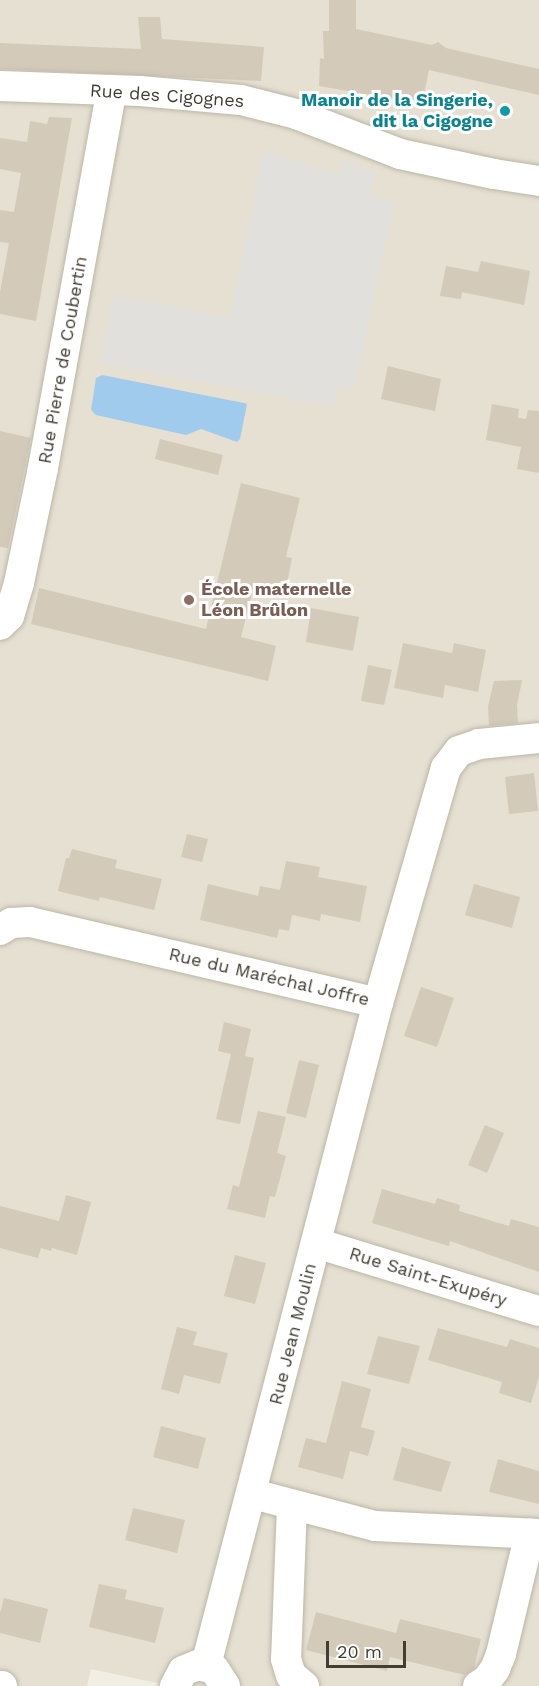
<!DOCTYPE html>
<meta charset="utf-8">
<style>
body{margin:0}
#map{position:relative;width:539px;height:1686px;overflow:hidden;background:#f1eee4;font-family:"Work Sans",sans-serif}
div>[style]{position:absolute}
.residential>*{inset:0;background:#e5e0d2}
.parking>*{inset:0;background:#e2e0dc}
.water>*{inset:0;background:#a1cbed}
.building>*{inset:0;background:#d3caba}
.roads{filter:drop-shadow(0 0 2px #bcb6a7) drop-shadow(0 0 2px #bcb6a7)}
.minor>*{height:30px;margin:-15px;padding:0 15px;transform-origin:15px;border-radius:15px;background:#fff}
.dots>*{width:16px;height:16px;translate:-50% -50%;box-sizing:border-box;border:3px solid #fff;border-radius:50%}
span{translate:-50% -50%;white-space:nowrap;text-align:center;line-height:1.15;-webkit-text-stroke:6px #fff;paint-order:stroke}
.street-label{font-size:18px;color:#433e34}
.culture-label{font-size:18px;color:#0d838f;font-weight:700}
.right{translate:-100% -50%;text-align:right}
.education-label{font-size:18px;color:#785e54;font-weight:700}
.left{translate:0 -50%;text-align:left}
.scale{position:absolute;left:326px;top:1641px;width:80px;height:27px;box-sizing:border-box;border:3px solid #433e34;border-top:0;padding-left:8px;font-size:18px;line-height:21px;white-space:nowrap;color:#433e34;-webkit-text-stroke:4px #fff;paint-order:stroke}
</style>
<div id="map">
<div class="residential">
<div style="clip-path:polygon(0 0,539px 0,539px 1686px,171px 1686px,91px 1669px,87px 1686px,0 1686px)"></div>
</div>
<div class="parking">
<div style="clip-path:polygon(264px 151px,338px 174px,345px 161px,376px 172px,368px 196px,394px 203px,354px 389px,337px 387px,334px 407px,100px 363px,113px 295px,230px 317px)"></div>
</div>
<div class="water">
<div style="clip-path:polygon(102px 375px,244px 403px,247px 404px,240px 439px,237px 442px,201px 429px,186px 435px,96px 415px,91px 410px,96px 378px)"></div>
</div>
<div class="building">
<div style="clip-path:polygon(329px 0,356px 0,356px 29px,432px 45px,438px 42px,446px 48px,539px 69px,539px 95px,429px 70px,422px 104px,319px 86px,320px 58px,324px 59px,323px 31px,329px 31px)"></div>
<div style="clip-path:polygon(138px 17px,160px 17px,162px 39px,264px 47px,261px 81px,0 69px,0 43px,141px 49px)"></div>
<div style="clip-path:polygon(49px 117px,72px 118px,36px 321px,0 314px,0 292px,9px 243px,0 242px,0 210px,14px 212px,21px 173px,0 169px,0 138px,27px 142px,30px 121px,47px 124px)"></div>
<div style="clip-path:polygon(481px 261px,530px 271px,524px 305px,462px 292px,461px 299px,440px 296px,446px 266px,478px 272px)"></div>
<div style="clip-path:polygon(388px 366px,441px 379px,435px 411px,381px 399px)"></div>
<div style="clip-path:polygon(492px 404px,519px 409px,518px 418px,526px 419px,528px 410px,539px 411px,539px 473px,517px 469px,521px 447px,486px 440px)"></div>
<div style="clip-path:polygon(0 431px,31px 438px,8px 548px,0 547px)"></div>
<div style="clip-path:polygon(160px 439px,223px 455px,218px 475px,155px 459px)"></div>
<div style="clip-path:polygon(241px 483px,300px 498px,286px 557px,292px 558px,285px 594px,254px 586px,241px 637px,276px 646px,268px 681px,31px 624px,39px 588px,206px 629px)"></div>
<div style="clip-path:polygon(311px 608px,359px 617px,353px 651px,306px 642px)"></div>
<div style="clip-path:polygon(403px 643px,452px 653px,454px 643px,486px 650px,478px 692px,445px 685px,443px 698px,394px 688px)"></div>
<div style="clip-path:polygon(368px 665px,392px 670px,384px 705px,361px 701px)"></div>
<div style="clip-path:polygon(522px 680px,517px 705px,518px 723px,489px 726px,488px 706px,494px 681px)"></div>
<div style="clip-path:polygon(534px 773px,538px 811px,509px 814px,505px 777px)"></div>
<div style="clip-path:polygon(187px 834px,208px 839px,202px 862px,181px 857px)"></div>
<div style="clip-path:polygon(72px 849px,117px 860px,115px 868px,162px 879px,154px 910px,100px 897px,99px 901px,58px 891px,66px 858px,69px 858px)"></div>
<div style="clip-path:polygon(286px 861px,320px 867px,318px 877px,367px 886px,360px 922px,321px 914px,320px 921px,292px 915px,289px 931px,279px 929px,277px 938px,200px 920px,208px 884px,258px 896px,260px 886px,280px 890px)"></div>
<div style="clip-path:polygon(474px 884px,520px 897px,512px 928px,465px 915px)"></div>
<div style="clip-path:polygon(421px 987px,454px 998px,437px 1047px,404px 1036px)"></div>
<div style="clip-path:polygon(224px 1022px,251px 1029px,245px 1056px,254px 1058px,240px 1124px,216px 1119px,231px 1054px,218px 1051px)"></div>
<div style="clip-path:polygon(299px 1060px,319px 1065px,306px 1118px,286px 1113px)"></div>
<div style="clip-path:polygon(258px 1111px,286px 1117px,277px 1153px,286px 1156px,275px 1197px,270px 1196px,265px 1218px,227px 1209px,233px 1185px,239px 1187px)"></div>
<div style="clip-path:polygon(485px 1125px,504px 1133px,487px 1173px,468px 1165px)"></div>
<div style="clip-path:polygon(382px 1189px,435px 1204px,437px 1198px,460px 1205px,459px 1211px,509px 1226px,511px 1219px,539px 1227px,539px 1272px,450px 1241px,449px 1246px,372px 1223px)"></div>
<div style="clip-path:polygon(66px 1195px,91px 1202px,77px 1255px,52px 1248px,51px 1251px,41px 1248px,38px 1258px,0 1248px,0 1206px,59px 1221px)"></div>
<div style="clip-path:polygon(235px 1255px,266px 1263px,255px 1304px,224px 1296px)"></div>
<div style="clip-path:polygon(177px 1327px,197px 1332px,193px 1345px,228px 1353px,220px 1384px,184px 1375px,179px 1394px,161px 1389px)"></div>
<div style="clip-path:polygon(438px 1328px,507px 1347px,510px 1339px,539px 1348px,539px 1377px,531px 1403px,499px 1393px,502px 1382px,428px 1360px)"></div>
<div style="clip-path:polygon(378px 1336px,420px 1346px,409px 1384px,367px 1374px)"></div>
<div style="clip-path:polygon(342px 1381px,371px 1389px,361px 1427px,375px 1431px,368px 1456px,350px 1451px,343px 1479px,298px 1467px,306px 1438px,326px 1443px)"></div>
<div style="clip-path:polygon(161px 1426px,206px 1438px,198px 1469px,153px 1457px)"></div>
<div style="clip-path:polygon(402px 1447px,451px 1462px,441px 1492px,393px 1480px)"></div>
<div style="clip-path:polygon(498px 1459px,539px 1471px,539px 1504px,489px 1492px)"></div>
<div style="clip-path:polygon(133px 1508px,185px 1520px,177px 1553px,125px 1540px)"></div>
<div style="clip-path:polygon(99px 1584px,127px 1590px,125px 1599px,164px 1608px,155px 1643px,89px 1627px)"></div>
<div style="clip-path:polygon(4px 1598px,48px 1609px,40px 1643px,0 1633px,0 1613px)"></div>
<div style="clip-path:polygon(316px 1612px,396px 1633px,400px 1619px,481px 1639px,474px 1668px,465px 1675px,390px 1657px,387px 1671px,306px 1650px)"></div>
</div>
<div class="roads">
<div class="minor">
<div style="left:0;top:86px;width:140px;rotate:2deg"></div>
<div style="left:140px;top:91px;width:101px;rotate:5.1deg"></div>
<div style="left:241px;top:100px;width:57px;rotate:14.3deg"></div>
<div style="left:296px;top:114px;width:111px;rotate:21deg"></div>
<div style="left:400px;top:154px;width:96px;rotate:12deg"></div>
<div style="left:494px;top:174px;width:46px;rotate:8.8deg"></div>
<div style="left:0;top:625px;width:13px;rotate:-45deg"></div>
<div style="left:9px;top:616px;width:34px;rotate:-73deg"></div>
<div style="left:19px;top:583px;width:117px;rotate:-78.2deg"></div>
<div style="left:43px;top:468px;width:384px;rotate:-79.7deg"></div>
<div style="left:0;top:930px;width:13px;rotate:-32deg"></div>
<div style="left:11px;top:923px;width:19px;rotate:-3deg"></div>
<div style="left:30px;top:922px;width:357px;rotate:13.1deg"></div>
<div style="left:378px;top:1003px;width:245px;rotate:-73.9deg"></div>
<div style="left:446px;top:768px;width:21px;rotate:-53deg"></div>
<div style="left:459px;top:751px;width:21px;rotate:-19deg"></div>
<div style="left:479px;top:744px;width:60px;rotate:-5.7deg"></div>
<div style="left:316px;top:1243px;width:233px;rotate:17deg"></div>
<div style="left:253px;top:1494px;width:126px;rotate:14.7deg"></div>
<div style="left:375px;top:1526px;width:164px;rotate:2.8deg"></div>
<div style="left:292px;top:1505px;width:154px;rotate:92.2deg"></div>
<div style="left:286px;top:1659px;width:17px;rotate:73deg"></div>
<div style="left:291px;top:1675px;width:17px;rotate:40deg"></div>
<div style="left:206px;top:1665px;width:684px;rotate:-75.44deg"></div>
<div style="left:0;top:1686px;width:2px"></div>
<div style="left:175px;top:1686px;width:17px;rotate:-62deg"></div>
<div style="left:183px;top:1671px;width:16px;rotate:-22deg"></div>
<div style="left:198px;top:1665px;width:16px;rotate:14deg"></div>
<div style="left:214px;top:1669px;width:20px;rotate:57deg"></div>
<div style="left:478px;top:1686px;width:11px;rotate:-34deg"></div>
<div style="left:487px;top:1680px;width:14px;rotate:-54deg"></div>
<div style="left:495px;top:1669px;width:16px;rotate:-68deg"></div>
<div style="left:501px;top:1654px;width:124px;rotate:-76.5deg"></div>
</div>
</div>
<div class="dots">
<div style="left:505px;top:111px;background:#0f9aa8"></div>
<div style="left:189px;top:600px;background:#8d6e63"></div>
</div>
<div class="street-label">
<span style="left:167px;top:96px;rotate:4deg">Rue des Cigognes</span>
<span style="left:63px;top:360px;rotate:-80deg">Rue Pierre de Coubertin</span>
<span style="left:269px;top:977px;rotate:13deg">Rue du Maréchal Joffre</span>
<span style="left:428px;top:1277px;rotate:17deg">Rue Saint-Exupéry</span>
<span style="left:293px;top:1334px;rotate:-76deg">Rue Jean Moulin</span>
</div>
<div class="culture-label">
<span class="right" style="left:493px;top:111px">Manoir de la Singerie,<br>dit la Cigogne</span>
</div>
<div class="education-label">
<span class="left" style="left:201px;top:600px">École maternelle<br>Léon Brûlon</span>
</div>
<div class="scale">20 m</div>
</div>
